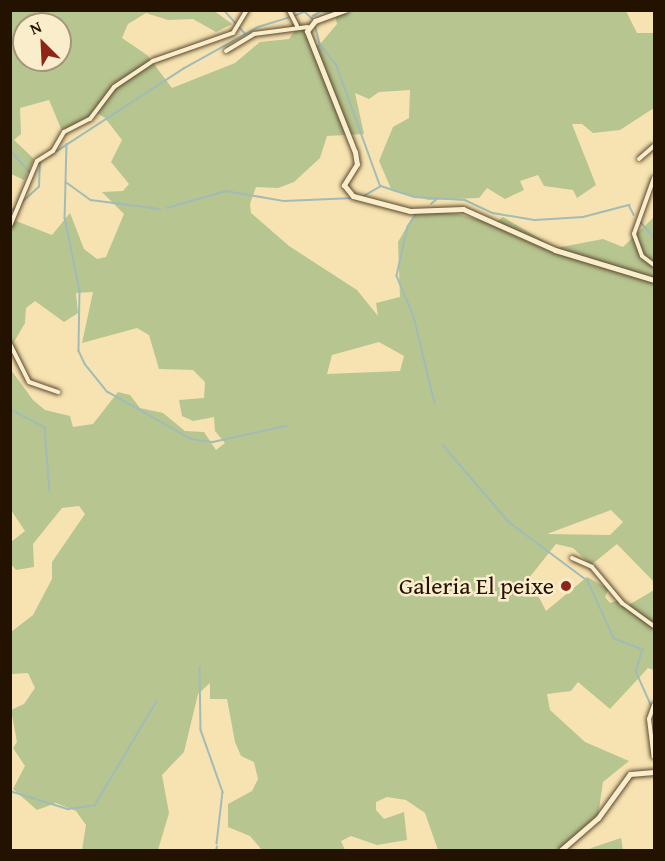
<!DOCTYPE html>
<style>
body{margin:0}
#map{position:relative;width:665px;height:861px;overflow:hidden;background:#f7e3b1;font-family:"Gentium Book Plus",serif}
div>[style]{position:absolute}
.green>*{inset:0;background:#b7c590}
.stream>*{height:1.5px;margin:-0.75px;padding:0 0.75px;transform-origin:0.75px;border-radius:0.75px;background:#a1bcb6}
.roads{filter:drop-shadow(0 0 2px #59462c) drop-shadow(0 0 2px #59462c)}
.street>*{height:4px;margin:-2px;padding:0 2px;transform-origin:2px;border-radius:2px;background:#faedcc}
.secondary>*{height:5px;margin:-2.5px;padding:0 2.5px;transform-origin:2.5px;border-radius:2.5px;background:#faedcc}
.dots>*{width:16px;height:16px;translate:-50% -50%;box-sizing:border-box;border:3px solid #faedcc;border-radius:50%}
span{translate:-50% -50%;white-space:nowrap;text-align:center;line-height:1.15;-webkit-text-stroke:5px #faedcc;paint-order:stroke}
.poi-label{font-size:24px;color:#241200}
.right{translate:-100% -50%;text-align:right}
.frame{position:absolute;inset:0;border:12px solid #241200;pointer-events:none}
.north{position:absolute;left:12px;top:12px;width:60px;height:60px;box-sizing:border-box;background:#faedcc;border:2px solid #a4957a;border-radius:50%;rotate:336deg;font-size:16px;font-weight:700;line-height:24px;text-align:center;color:#241200}
.north::after{content:'';display:block;margin:auto;width:21px;height:27px;background:#8f2418;clip-path:polygon(50% 0,100% 100%,50% 72%,0 100%)}
</style>
<div id="map">
<div class="green">
<div style="clip-path:polygon(evenodd,213px 10px,232px 24px,216px 32px,193px 19px,168px 20px,146px 13px,128px 24px,122px 38px,147px 55px,172px 88px,235px 63px,260px 42px,289px 39px,296px 29px,303px 28px,315px 46px,321px 43px,337px 24px,335px 15px,314px 11px,626px 11px,637px 33px,654px 33px,654px 108px,620px 130px,593px 133px,582px 124px,572px 124px,596px 185px,577px 198px,573px 190px,544px 186px,538px 175px,520px 181px,524px 190px,505px 199px,487px 188px,479px 198px,429px 200px,392px 191px,379px 161px,393px 127px,409px 118px,410px 90px,379px 92px,369px 99px,355px 93px,364px 134px,327px 136px,320px 158px,294px 182px,278px 188px,256px 187px,250px 204px,251px 213px,289px 246px,357px 290px,378px 316px,376px 303px,400px 297px,398px 242px,416px 211px,458px 214px,493px 224px,503px 217px,556px 248px,603px 239px,623px 247px,654px 217px,654px 582px,617px 544px,591px 565px,573px 548px,556px 544px,529px 578px,546px 611px,587px 577px,609px 589px,605px 597px,610px 603px,621px 599px,627px 606px,654px 590px,654px 670px,648px 668px,610px 709px,578px 682px,571px 691px,547px 694px,550px 710px,585px 742px,629px 761px,603px 782px,598px 816px,559px 850px,438px 850px,425px 813px,406px 800px,387px 797px,376px 802px,376px 810px,384px 819px,404px 812px,407px 840px,377px 845px,351px 836px,341px 841px,345px 850px,262px 850px,250px 836px,228px 827px,228px 804px,252px 791px,258px 779px,254px 762px,241px 756px,235px 742px,227px 699px,210px 699px,210px 683px,198px 694px,184px 752px,162px 775px,169px 813px,158px 850px,82px 850px,86px 825px,76px 811px,56px 803px,37px 810px,13px 789px,25px 766px,13px 748px,17px 742px,11px 710px,24px 704px,35px 688px,28px 673px,11px 674px,11px 632px,33px 615px,52px 579px,52px 562px,85px 514px,79px 506px,62px 508px,33px 544px,34px 567px,16px 570px,11px 564px,11px 542px,25px 531px,11px 510px,11px 370px,33px 400px,45px 410px,70px 416px,73px 427px,93px 424px,118px 392px,130px 395px,140px 408px,163px 413px,185px 431px,204px 432px,216px 450px,225px 443px,215px 431px,214px 417px,193px 421px,182px 416px,179px 400px,204px 398px,205px 382px,193px 370px,159px 369px,149px 335px,137px 328px,82px 343px,93px 292px,76px 293px,78px 313px,64px 322px,35px 301px,26px 308px,25px 323px,11px 347px,11px 226px,16px 221px,52px 235px,70px 213px,84px 249px,97px 259px,106px 257px,124px 214px,102px 192px,123px 191px,129px 184px,111px 162px,122px 140px,105px 118px,97px 113px,62px 131px,49px 100px,20px 108px,21px 134px,14px 140px,34px 159px,24px 180px,11px 174px,11px 11px,213px 10px,24px 24px,60px 24px,60px 60px,24px 60px,24px 24px,213px 10px,379px 342px,404px 356px,400px 371px,327px 374px,332px 355px,379px 342px,213px 10px,611px 510px,623px 522px,610px 535px,547px 534px,611px 510px)"></div>
<div style="clip-path:polygon(621px 838px,623px 850px,587px 850px,594px 847px)"></div>
</div>
<div class="stream">
<div style="left:224px;top:10px;width:31px;rotate:48deg"></div>
<div style="left:303px;top:10px;width:13px;rotate:42deg"></div>
<div style="left:294px;top:16px;width:11px;rotate:-22deg"></div>
<div style="left:313px;top:16px;width:12px;rotate:-31deg"></div>
<div style="left:315px;top:25px;width:20px;rotate:75deg"></div>
<div style="left:320px;top:44px;width:28px;rotate:52deg"></div>
<div style="left:337px;top:66px;width:127px;rotate:70.1deg"></div>
<div style="left:67px;top:144px;width:74px;rotate:91.5deg"></div>
<div style="left:65px;top:218px;width:75px;rotate:78.4deg"></div>
<div style="left:80px;top:291px;width:60px;rotate:91deg"></div>
<div style="left:79px;top:351px;width:14px;rotate:65deg"></div>
<div style="left:85px;top:364px;width:36px;rotate:51deg"></div>
<div style="left:108px;top:392px;width:95px;rotate:29.5deg"></div>
<div style="left:191px;top:439px;width:22px;rotate:8deg"></div>
<div style="left:213px;top:442px;width:75px;rotate:-12.4deg"></div>
<div style="left:10px;top:150px;width:30px;rotate:48deg"></div>
<div style="left:51px;top:155px;width:158px;rotate:-33.1deg"></div>
<div style="left:183px;top:69px;width:86px;rotate:-29.2deg"></div>
<div style="left:258px;top:27px;width:34px;rotate:-17deg"></div>
<div style="left:66px;top:182px;width:31px;rotate:36deg"></div>
<div style="left:91px;top:200px;width:69px;rotate:7.5deg"></div>
<div style="left:364px;top:196px;width:20px;rotate:-30deg"></div>
<div style="left:381px;top:186px;width:35px;rotate:18deg"></div>
<div style="left:414px;top:197px;width:51px;rotate:3.4deg"></div>
<div style="left:465px;top:200px;width:31px;rotate:25deg"></div>
<div style="left:493px;top:213px;width:43px;rotate:9.5deg"></div>
<div style="left:535px;top:220px;width:48px;rotate:-3.6deg"></div>
<div style="left:583px;top:217px;width:48px;rotate:-14.6deg"></div>
<div style="left:629px;top:205px;width:11px;rotate:63deg"></div>
<div style="left:21px;top:203px;width:24px;rotate:-42deg"></div>
<div style="left:39px;top:187px;width:25px;rotate:-88deg"></div>
<div style="left:431px;top:204px;width:8px;rotate:-40deg"></div>
<div style="left:167px;top:208px;width:61px;rotate:-16.1deg"></div>
<div style="left:226px;top:191px;width:59px;rotate:9.8deg"></div>
<div style="left:284px;top:201px;width:70px;rotate:-2.5deg"></div>
<div style="left:10px;top:212px;width:6px;rotate:-39deg"></div>
<div style="left:416px;top:215px;width:14px;rotate:124deg"></div>
<div style="left:408px;top:227px;width:50px;rotate:102.7deg"></div>
<div style="left:397px;top:276px;width:44px;rotate:67.5deg"></div>
<div style="left:414px;top:317px;width:89px;rotate:76.3deg"></div>
<div style="left:639px;top:220px;width:23px;rotate:50deg"></div>
<div style="left:10px;top:409px;width:40px;rotate:28deg"></div>
<div style="left:45px;top:428px;width:63px;rotate:85.5deg"></div>
<div style="left:443px;top:445px;width:101px;rotate:49.4deg"></div>
<div style="left:509px;top:522px;width:99px;rotate:36.8deg"></div>
<div style="left:588px;top:581px;width:63px;rotate:65.5deg"></div>
<div style="left:614px;top:638px;width:31px;rotate:22deg"></div>
<div style="left:643px;top:650px;width:22px;rotate:108deg"></div>
<div style="left:636px;top:671px;width:37px;rotate:66deg"></div>
<div style="left:200px;top:667px;width:63px;rotate:89.1deg"></div>
<div style="left:201px;top:730px;width:66px;rotate:70.5deg"></div>
<div style="left:223px;top:792px;width:52px;rotate:96.6deg"></div>
<div style="left:653px;top:712px;width:2px;rotate:63deg"></div>
<div style="left:10px;top:791px;width:61px;rotate:17.2deg"></div>
<div style="left:68px;top:809px;width:27px;rotate:-8deg"></div>
<div style="left:95px;top:805px;width:120px;rotate:-59.4deg"></div>
<div style="left:216px;top:850px;width:3px;rotate:-72deg"></div>
</div>
<div class="roads">
<div class="street">
<div style="left:289px;top:10px;width:18px;rotate:63deg"></div>
<div style="left:226px;top:51px;width:33px;rotate:-31deg"></div>
<div style="left:254px;top:34px;width:54px;rotate:-7.4deg"></div>
<div style="left:639px;top:159px;width:20px;rotate:-41deg"></div>
<div style="left:654px;top:178px;width:59px;rotate:109.7deg"></div>
<div style="left:634px;top:234px;width:23px;rotate:70deg"></div>
<div style="left:642px;top:256px;width:15px;rotate:37deg"></div>
<div style="left:10px;top:226px;width:70px;rotate:-67.4deg"></div>
<div style="left:37px;top:161px;width:19px;rotate:-32deg"></div>
<div style="left:53px;top:151px;width:22px;rotate:-60deg"></div>
<div style="left:64px;top:132px;width:29px;rotate:-27deg"></div>
<div style="left:90px;top:119px;width:40px;rotate:-53deg"></div>
<div style="left:114px;top:87px;width:47px;rotate:-33.7deg"></div>
<div style="left:153px;top:61px;width:85px;rotate:-19.3deg"></div>
<div style="left:233px;top:33px;width:27px;rotate:-59deg"></div>
<div style="left:10px;top:344px;width:42px;rotate:63.4deg"></div>
<div style="left:29px;top:382px;width:31px;rotate:19deg"></div>
<div style="left:572px;top:558px;width:22px;rotate:24deg"></div>
<div style="left:592px;top:567px;width:47px;rotate:50.2deg"></div>
<div style="left:622px;top:603px;width:39px;rotate:36deg"></div>
<div style="left:654px;top:705px;width:15px;rotate:110deg"></div>
<div style="left:649px;top:719px;width:38px;rotate:83deg"></div>
</div>
<div class="secondary">
<div style="left:345px;top:10px;width:32px;rotate:160deg"></div>
<div style="left:315px;top:21px;width:13px;rotate:129deg"></div>
<div style="left:307px;top:31px;width:130px;rotate:68.4deg"></div>
<div style="left:355px;top:152px;width:12px;rotate:81deg"></div>
<div style="left:357px;top:164px;width:25px;rotate:122deg"></div>
<div style="left:344px;top:185px;width:14px;rotate:51deg"></div>
<div style="left:353px;top:196px;width:59px;rotate:14.7deg"></div>
<div style="left:410px;top:211px;width:53px;rotate:-2.2deg"></div>
<div style="left:463px;top:209px;width:101px;rotate:24deg"></div>
<div style="left:555px;top:250px;width:103px;rotate:16.9deg"></div>
<div style="left:561px;top:850px;width:49px;rotate:-40.9deg"></div>
<div style="left:598px;top:818px;width:54px;rotate:-54deg"></div>
<div style="left:630px;top:774px;width:24px;rotate:-5deg"></div>
</div>
</div>
<div class="dots">
<div style="left:566px;top:586px;background:#8f2418"></div>
</div>
<div class="poi-label">
<span class="right" style="left:554px;top:586px">Galeria El peixe</span>
</div>
<div class="frame"></div>
<div class="north">N</div>
</div>
